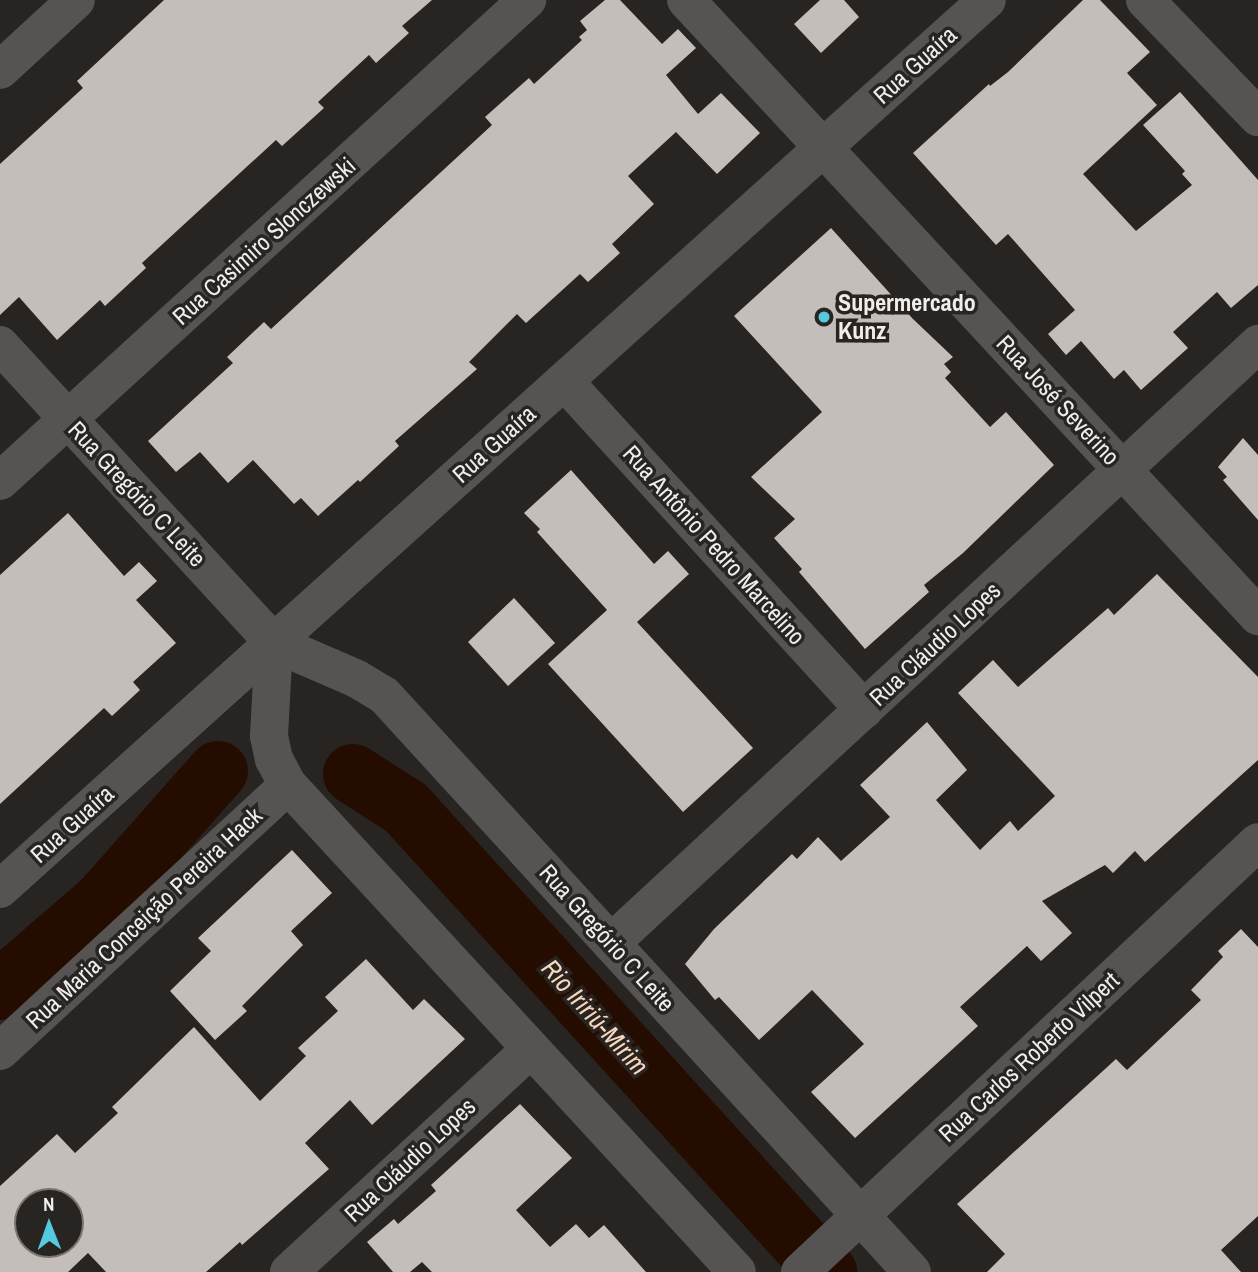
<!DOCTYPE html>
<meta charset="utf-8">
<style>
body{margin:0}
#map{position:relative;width:1258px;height:1272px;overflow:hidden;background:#282421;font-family:"Archivo Narrow",sans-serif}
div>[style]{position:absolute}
.river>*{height:60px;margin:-30px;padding:0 30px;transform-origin:30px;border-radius:30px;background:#240c00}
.building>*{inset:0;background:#c4beba}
.minor>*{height:38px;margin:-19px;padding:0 19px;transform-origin:19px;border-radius:19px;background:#565452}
.dots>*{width:19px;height:19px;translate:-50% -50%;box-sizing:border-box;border:4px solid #282421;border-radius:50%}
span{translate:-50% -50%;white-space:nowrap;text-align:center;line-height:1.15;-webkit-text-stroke:7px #282421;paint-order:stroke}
.street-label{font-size:24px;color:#f0edea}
.poi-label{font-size:24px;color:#f0edea;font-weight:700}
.left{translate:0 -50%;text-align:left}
.water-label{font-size:26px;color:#f8d7bd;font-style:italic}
.north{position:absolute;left:14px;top:1188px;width:70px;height:70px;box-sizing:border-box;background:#282421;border:2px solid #787471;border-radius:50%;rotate:359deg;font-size:19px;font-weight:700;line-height:28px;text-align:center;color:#f0edea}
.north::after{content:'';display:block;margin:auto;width:24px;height:32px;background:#54cade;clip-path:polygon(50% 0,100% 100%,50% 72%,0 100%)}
</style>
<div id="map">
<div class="river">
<div style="left:353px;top:774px;width:63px;rotate:32.7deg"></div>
<div style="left:406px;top:808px;width:627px;rotate:47.78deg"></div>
<div style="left:0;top:990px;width:135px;rotate:-40.8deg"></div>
<div style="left:102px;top:902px;width:175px;rotate:-48.5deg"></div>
</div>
<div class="building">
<div style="clip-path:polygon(164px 0,432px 0,402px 26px,409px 33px,376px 63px,369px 55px,318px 102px,324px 108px,282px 146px,276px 140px,142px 263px,146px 268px,105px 306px,100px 300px,57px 340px,19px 297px,0 315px,0 164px,83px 88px,77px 81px)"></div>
<div style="clip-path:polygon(605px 0,620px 0,662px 44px,678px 29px,696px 48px,666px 75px,698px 114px,721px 93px,760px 133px,717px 174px,676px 132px,628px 176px,654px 204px,612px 244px,620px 253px,588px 282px,580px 274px,526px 323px,517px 314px,469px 362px,477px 369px,395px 441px,399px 446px,360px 482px,358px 480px,318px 516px,301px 498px,294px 504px,253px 460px,228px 483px,200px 452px,176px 472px,148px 441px,233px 363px,227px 357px,264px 322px,271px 329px,492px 125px,485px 117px,529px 78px,534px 84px,582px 40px,579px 37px,587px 30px,580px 21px)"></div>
<div style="clip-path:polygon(820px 0,844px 0,859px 17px,821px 53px,794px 24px)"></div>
<div style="clip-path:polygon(1083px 0,1100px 0,1150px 52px,1127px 73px,1157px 105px,1083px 174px,1136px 231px,1192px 185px,1182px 174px,1185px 171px,1143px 125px,1180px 92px,1258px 180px,1258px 285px,1231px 308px,1217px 292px,1173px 332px,1188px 348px,1141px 390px,1124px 370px,1114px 379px,1081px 341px,1066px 355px,1048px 334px,1075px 310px,1008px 234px,996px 245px,913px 153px,989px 84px,990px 86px,1008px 72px)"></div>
<div style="clip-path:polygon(831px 228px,913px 319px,953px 357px,944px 364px,951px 372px,945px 378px,990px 427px,1006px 412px,1054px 465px,963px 553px,924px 585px,929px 592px,865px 649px,799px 572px,802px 569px,774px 538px,795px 519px,751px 477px,822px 412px,734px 316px)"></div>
<div style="clip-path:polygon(1243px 438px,1258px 455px,1258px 520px,1223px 480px,1227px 477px,1218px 467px)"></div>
<div style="clip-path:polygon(571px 470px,654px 564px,668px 551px,689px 574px,637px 622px,753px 748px,683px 812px,548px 664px,607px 610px,537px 532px,540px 529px,524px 513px)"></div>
<div style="clip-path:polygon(68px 513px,124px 576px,139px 562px,157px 581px,136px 600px,176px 643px,133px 682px,140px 690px,112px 716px,104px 708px,0 804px,0 575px)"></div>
<div style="clip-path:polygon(1157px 574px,1258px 677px,1258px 760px,1145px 862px,1135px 851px,1113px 873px,1105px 865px,1042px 901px,1072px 933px,1041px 961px,1027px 946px,960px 1007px,978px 1026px,855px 1138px,811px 1092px,864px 1044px,812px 990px,759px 1040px,719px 997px,715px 1000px,685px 964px,714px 929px,792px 854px,797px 859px,818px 837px,841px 861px,890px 817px,860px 785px,927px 722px,967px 770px,936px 800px,980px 850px,1010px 821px,1018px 831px,1055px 796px,958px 693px,993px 660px,1018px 687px,1108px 608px,1114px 615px)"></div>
<div style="clip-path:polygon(514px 598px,555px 643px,508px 686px,468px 642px)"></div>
<div style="clip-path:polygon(292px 850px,332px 893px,291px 931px,303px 945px,242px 1006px,247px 1011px,215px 1040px,170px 991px,211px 951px,198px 938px)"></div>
<div style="clip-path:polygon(1241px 929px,1258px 947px,1258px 1216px,1221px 1250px,1241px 1272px,987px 1272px,1005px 1254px,957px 1204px,1116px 1059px,1127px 1070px,1201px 1000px,1191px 990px,1223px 957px,1218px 951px)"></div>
<div style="clip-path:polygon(evenodd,366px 959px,413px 1010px,424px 999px,465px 1039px,372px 1125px,350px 1100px,305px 1143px,329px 1169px,242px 1245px,240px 1242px,206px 1272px,106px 1272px,88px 1253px,68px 1272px,0 1272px,0 1186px,57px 1134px,75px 1153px,118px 1113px,112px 1107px,194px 1027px,260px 1101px,306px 1056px,298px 1048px,338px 1011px,325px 997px,366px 959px,28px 1202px,70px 1202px,70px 1244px,28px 1244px,28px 1202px)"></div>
<div style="clip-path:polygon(520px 1104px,572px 1158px,516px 1210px,550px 1247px,576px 1224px,589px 1238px,604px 1225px,646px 1272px,432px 1272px,422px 1262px,410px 1272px,393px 1272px,367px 1242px,394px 1219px,398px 1224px,436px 1191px,431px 1185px)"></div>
</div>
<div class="minor">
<div style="left:686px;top:0;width:841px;rotate:47.12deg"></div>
<div style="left:1145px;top:0;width:163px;rotate:46deg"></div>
<div style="left:0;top:70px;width:103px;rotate:-42.6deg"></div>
<div style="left:0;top:345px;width:405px;rotate:47.4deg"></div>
<div style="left:274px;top:643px;width:90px;rotate:23.4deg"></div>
<div style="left:357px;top:679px;width:31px;rotate:31deg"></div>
<div style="left:384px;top:695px;width:782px;rotate:47.54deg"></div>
<div style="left:564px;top:381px;width:445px;rotate:47.6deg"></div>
<div style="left:0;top:481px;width:714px;rotate:-42.39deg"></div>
<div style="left:274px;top:643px;width:93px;rotate:93.1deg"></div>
<div style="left:269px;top:736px;width:24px;rotate:78deg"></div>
<div style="left:274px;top:759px;width:30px;rotate:62deg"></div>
<div style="left:288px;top:785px;width:662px;rotate:47.32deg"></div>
<div style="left:0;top:889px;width:1328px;rotate:-42.01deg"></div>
<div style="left:611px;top:943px;width:882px;rotate:-42.79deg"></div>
<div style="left:0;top:1051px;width:392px;rotate:-42.7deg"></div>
<div style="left:289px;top:1272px;width:329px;rotate:-42.7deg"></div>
<div style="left:800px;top:1272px;width:628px;rotate:-43.19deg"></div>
</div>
<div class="dots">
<div style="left:824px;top:317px;background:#54cade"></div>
</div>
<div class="street-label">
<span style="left:915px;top:65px;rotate:-42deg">Rua Guaíra</span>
<span style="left:264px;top:241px;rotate:-42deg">Rua Casimiro Slonczewski</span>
<span style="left:1058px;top:400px;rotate:47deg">Rua José Severino</span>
<span style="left:494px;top:444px;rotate:-42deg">Rua Guaíra</span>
<span style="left:137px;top:494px;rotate:47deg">Rua Gregório C Leite</span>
<span style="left:714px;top:545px;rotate:48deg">Rua Antônio Pedro Marcelino</span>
<span style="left:935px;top:644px;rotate:-43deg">Rua Cláudio Lopes</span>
<span style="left:72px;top:824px;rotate:-42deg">Rua Guaíra</span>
<span style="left:144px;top:918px;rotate:-43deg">Rua Maria Conceição Pereira Hack</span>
<span style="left:607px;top:938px;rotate:48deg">Rua Gregório C Leite</span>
<span style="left:1029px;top:1057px;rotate:-43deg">Rua Carlos Roberto Vilpert</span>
<span style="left:410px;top:1160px;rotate:-43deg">Rua Cláudio Lopes</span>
</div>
<div class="poi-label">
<span class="left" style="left:838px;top:317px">Supermercado<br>Kunz</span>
</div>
<div class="water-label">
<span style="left:595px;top:1017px;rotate:48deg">Rio Iririú-Mirim</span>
</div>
<div class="north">N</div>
</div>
